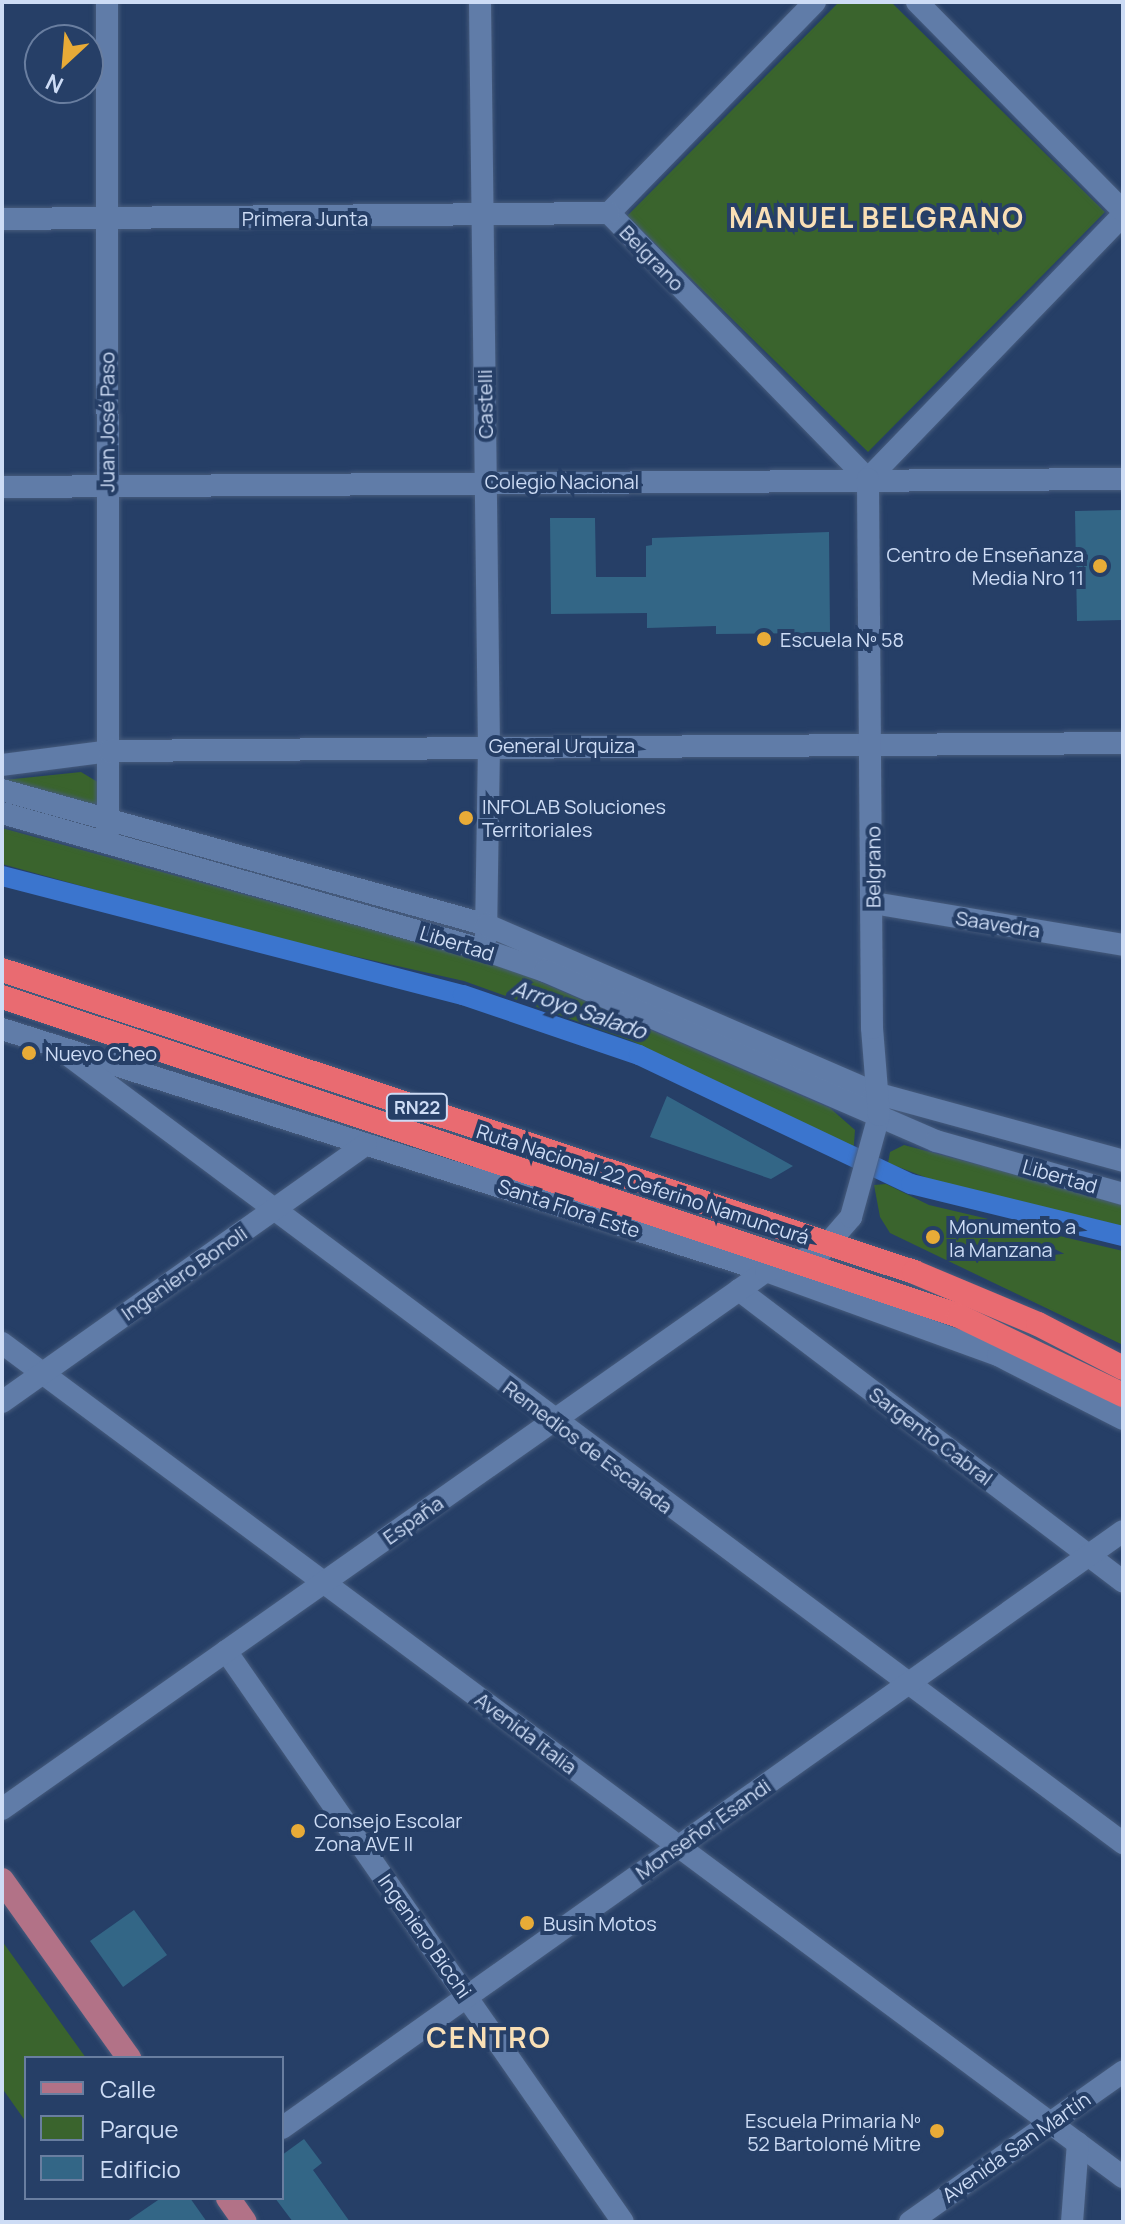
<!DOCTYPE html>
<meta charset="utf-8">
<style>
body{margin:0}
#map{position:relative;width:1125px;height:2224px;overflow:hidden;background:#263f67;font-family:Manrope,sans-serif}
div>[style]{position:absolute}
.green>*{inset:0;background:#3a642d}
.canal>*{height:20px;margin:-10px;padding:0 10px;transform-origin:10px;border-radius:10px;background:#3b75ce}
.building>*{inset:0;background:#336686}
.roads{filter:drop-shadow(0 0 2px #475c7d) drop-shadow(0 0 2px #475c7d)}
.minor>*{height:22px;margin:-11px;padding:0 11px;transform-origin:11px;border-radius:11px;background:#607ca8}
.major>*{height:24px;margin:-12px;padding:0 12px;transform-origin:12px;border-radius:12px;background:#b27287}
.highway>*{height:24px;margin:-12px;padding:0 12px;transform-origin:12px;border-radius:12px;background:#e96b71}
.dots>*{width:22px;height:22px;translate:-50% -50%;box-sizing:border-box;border:4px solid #263f67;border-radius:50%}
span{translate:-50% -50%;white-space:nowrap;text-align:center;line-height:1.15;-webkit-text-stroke:8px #263f67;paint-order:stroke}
.shield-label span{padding:2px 6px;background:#263f67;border:2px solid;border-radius:6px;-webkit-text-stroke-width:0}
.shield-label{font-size:18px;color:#cddcf5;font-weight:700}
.street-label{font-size:20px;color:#cddcf5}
.poi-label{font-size:20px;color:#cddcf5}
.right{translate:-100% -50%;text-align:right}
.left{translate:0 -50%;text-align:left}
.water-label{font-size:22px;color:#d4e3fb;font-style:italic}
.district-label{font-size:28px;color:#f9dfb6;font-weight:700;letter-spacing:2px}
.frame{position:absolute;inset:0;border:4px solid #cddcf5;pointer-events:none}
.legend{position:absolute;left:24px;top:2056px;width:260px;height:144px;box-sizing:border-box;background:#263f67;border:2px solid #697ea0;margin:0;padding:10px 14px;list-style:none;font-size:24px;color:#cddcf5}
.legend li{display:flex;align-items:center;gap:16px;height:40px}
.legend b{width:40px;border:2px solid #697ea0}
.north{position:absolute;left:24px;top:24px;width:80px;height:80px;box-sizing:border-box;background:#263f67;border:2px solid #697ea0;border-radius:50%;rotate:206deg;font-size:22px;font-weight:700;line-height:32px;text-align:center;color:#cddcf5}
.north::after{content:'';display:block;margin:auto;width:28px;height:36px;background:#e8ab37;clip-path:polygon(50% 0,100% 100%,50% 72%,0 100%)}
</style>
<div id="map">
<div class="green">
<div style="clip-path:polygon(839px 2px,891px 2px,1105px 212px,868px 452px,627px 216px)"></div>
<div style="clip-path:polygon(81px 772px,101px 784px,103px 800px,94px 805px,4px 780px)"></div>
<div style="clip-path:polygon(2px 828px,504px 966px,830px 1108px,855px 1130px,853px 1157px,808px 1127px,632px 1041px,464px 981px,255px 934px,2px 864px)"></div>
<div style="clip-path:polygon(904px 1145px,1123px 1203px,1123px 1226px,943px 1184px,888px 1163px,890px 1152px)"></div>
<div style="clip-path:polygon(886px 1184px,929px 1205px,1123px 1251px,1123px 1345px,890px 1233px,880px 1217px,874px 1185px)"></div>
<div style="clip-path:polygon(2px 1941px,86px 2058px,26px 2058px,26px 2122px,2px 2088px)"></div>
</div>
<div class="canal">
<div style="left:2px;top:876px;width:476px;rotate:14.5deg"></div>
<div style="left:463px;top:995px;width:186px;rotate:18.8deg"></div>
<div style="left:639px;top:1055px;width:301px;rotate:25.4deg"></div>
<div style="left:911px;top:1184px;width:218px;rotate:13.8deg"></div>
</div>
<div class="building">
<div style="clip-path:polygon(1123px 510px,1123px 620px,1077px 621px,1075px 511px)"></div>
<div style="clip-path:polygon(550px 518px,595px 518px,596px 577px,646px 577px,646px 546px,652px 545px,652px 538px,829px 532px,830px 633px,716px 634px,716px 626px,647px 628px,647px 613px,551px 614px)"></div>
<div style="clip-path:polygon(667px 1096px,793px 1166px,771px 1179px,650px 1137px)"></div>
<div style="clip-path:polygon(134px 1910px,167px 1955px,123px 1987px,90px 1941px)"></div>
<div style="clip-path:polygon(304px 2139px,322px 2163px,313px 2170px,350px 2222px,293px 2222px,275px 2198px,282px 2198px,282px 2155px)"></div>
<div style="clip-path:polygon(161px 2198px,190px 2198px,207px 2222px,126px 2222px)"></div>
</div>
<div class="roads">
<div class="minor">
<div style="left:107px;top:2px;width:831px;rotate:89.93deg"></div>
<div style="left:480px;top:2px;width:743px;rotate:89.31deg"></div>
<div style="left:489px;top:745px;width:192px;rotate:90.9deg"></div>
<div style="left:815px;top:2px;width:295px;rotate:134.3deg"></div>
<div style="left:609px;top:213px;width:371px;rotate:45.8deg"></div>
<div style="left:868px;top:479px;width:367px;rotate:-46deg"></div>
<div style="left:917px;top:2px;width:293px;rotate:45.4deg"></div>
<div style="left:2px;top:219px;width:607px;rotate:-0.57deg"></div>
<div style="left:2px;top:487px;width:1121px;rotate:-0.41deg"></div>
<div style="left:2px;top:765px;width:109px;rotate:-7.4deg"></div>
<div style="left:110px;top:751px;width:1013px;rotate:-0.45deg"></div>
<div style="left:2px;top:790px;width:503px;rotate:15.55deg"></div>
<div style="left:487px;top:925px;width:423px;rotate:23.4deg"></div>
<div style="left:875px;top:1093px;width:257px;rotate:15.3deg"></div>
<div style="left:2px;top:813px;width:501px;rotate:15.87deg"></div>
<div style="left:484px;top:950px;width:65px;rotate:19deg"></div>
<div style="left:545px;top:971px;width:426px;rotate:23.5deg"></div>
<div style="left:936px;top:1141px;width:194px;rotate:15.8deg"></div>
<div style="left:873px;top:903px;width:254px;rotate:9.5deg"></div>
<div style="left:2px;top:1029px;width:801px;rotate:17.58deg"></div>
<div style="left:766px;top:1271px;width:247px;rotate:19.9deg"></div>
<div style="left:998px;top:1355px;width:140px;rotate:27.1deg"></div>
<div style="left:56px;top:1046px;width:1332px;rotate:36.76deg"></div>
<div style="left:739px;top:1290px;width:482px;rotate:37.2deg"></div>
<div style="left:2px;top:1343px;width:1397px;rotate:36.65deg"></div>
<div style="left:2px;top:1402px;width:446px;rotate:-35.3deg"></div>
<div style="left:226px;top:1651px;width:695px;rotate:55.19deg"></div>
<div style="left:2px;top:1809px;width:934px;rotate:-35.15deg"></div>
<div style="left:766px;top:1271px;width:56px;rotate:-17.8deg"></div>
<div style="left:819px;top:1254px;width:49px;rotate:-49.1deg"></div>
<div style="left:851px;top:1217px;width:106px;rotate:-74.6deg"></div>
<div style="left:879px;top:1115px;width:87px;rotate:-94.6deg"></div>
<div style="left:872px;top:1028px;width:549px;rotate:-90.42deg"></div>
<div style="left:282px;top:2128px;width:1031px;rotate:-35.37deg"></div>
<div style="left:910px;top:2222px;width:261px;rotate:-35.2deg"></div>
<div style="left:1072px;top:2222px;width:79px;rotate:-85.7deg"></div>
</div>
<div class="major">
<div style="left:2px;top:1880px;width:219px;rotate:54.5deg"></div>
<div style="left:228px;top:2198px;width:29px;rotate:55deg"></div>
</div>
<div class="highway">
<div style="left:2px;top:970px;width:961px;rotate:18.32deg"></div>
<div style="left:914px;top:1272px;width:134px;rotate:22.8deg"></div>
<div style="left:1038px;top:1324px;width:96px;rotate:27.4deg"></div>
<div style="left:2px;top:997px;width:1009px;rotate:18.43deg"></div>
<div style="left:959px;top:1316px;width:182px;rotate:25.7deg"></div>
</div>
</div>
<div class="dots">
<div style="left:1100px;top:566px;background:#e8ab37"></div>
<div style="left:764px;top:639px;background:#e8ab37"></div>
<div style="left:466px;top:818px;background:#e8ab37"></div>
<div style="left:29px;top:1053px;background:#e8ab37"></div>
<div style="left:933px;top:1237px;background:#e8ab37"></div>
<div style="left:298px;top:1831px;background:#e8ab37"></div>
<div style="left:527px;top:1923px;background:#e8ab37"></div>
<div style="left:937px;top:2131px;background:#e8ab37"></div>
</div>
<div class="shield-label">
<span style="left:417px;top:1107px">RN22</span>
</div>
<div class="street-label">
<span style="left:305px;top:218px">Primera Junta</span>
<span style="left:652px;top:258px;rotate:46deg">Belgrano</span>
<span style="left:485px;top:404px;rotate:-91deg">Castelli</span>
<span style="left:107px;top:422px;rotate:-90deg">Juan José Paso</span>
<span style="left:562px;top:481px">Colegio Nacional</span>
<span style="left:562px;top:745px">General Urquiza</span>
<span style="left:873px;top:867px;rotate:-90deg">Belgrano</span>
<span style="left:998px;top:924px;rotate:9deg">Saavedra</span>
<span style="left:457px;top:943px;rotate:17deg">Libertad</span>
<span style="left:1060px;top:1176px;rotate:16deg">Libertad</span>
<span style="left:643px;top:1184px;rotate:18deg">Ruta Nacional 22 Ceferino Namuncurá</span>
<span style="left:569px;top:1208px;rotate:18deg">Santa Flora Este</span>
<span style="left:184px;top:1273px;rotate:-35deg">Ingeniero Bonoli</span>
<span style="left:931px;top:1436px;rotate:37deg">Sargento Cabral</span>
<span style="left:588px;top:1447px;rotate:37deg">Remedios de Escalada</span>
<span style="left:413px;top:1520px;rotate:-35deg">España</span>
<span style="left:526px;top:1733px;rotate:37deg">Avenida Italia</span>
<span style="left:703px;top:1829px;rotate:-35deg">Monseñor Esandi</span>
<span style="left:425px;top:1936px;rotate:55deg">Ingeniero Bicchi</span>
<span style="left:1016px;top:2147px;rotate:-35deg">Avenida San Martín</span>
</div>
<div class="poi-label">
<span class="right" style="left:1084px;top:566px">Centro de Enseñanza<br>Media Nro 11</span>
<span class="left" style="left:780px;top:639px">Escuela Nº 58</span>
<span class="left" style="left:482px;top:818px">INFOLAB Soluciones<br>Territoriales</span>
<span class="left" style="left:45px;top:1053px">Nuevo Cheo</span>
<span class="left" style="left:949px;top:1238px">Monumento a<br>la Manzana</span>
<span class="left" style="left:314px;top:1832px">Consejo Escolar<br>Zona AVE II</span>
<span class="left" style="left:543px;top:1923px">Busin Motos</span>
<span class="right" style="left:921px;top:2132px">Escuela Primaria Nº<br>52 Bartolomé Mitre</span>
</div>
<div class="water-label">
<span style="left:579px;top:1010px;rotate:19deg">Arroyo Salado</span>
</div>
<div class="district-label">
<span style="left:877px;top:217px">MANUEL BELGRANO</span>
<span style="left:489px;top:2037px">CENTRO</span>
</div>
<div class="frame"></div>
<ul class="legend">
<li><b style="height:10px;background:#b27287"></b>Calle</li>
<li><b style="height:22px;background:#3a642d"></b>Parque</li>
<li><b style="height:22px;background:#336686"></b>Edificio</li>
</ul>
<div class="north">N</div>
</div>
